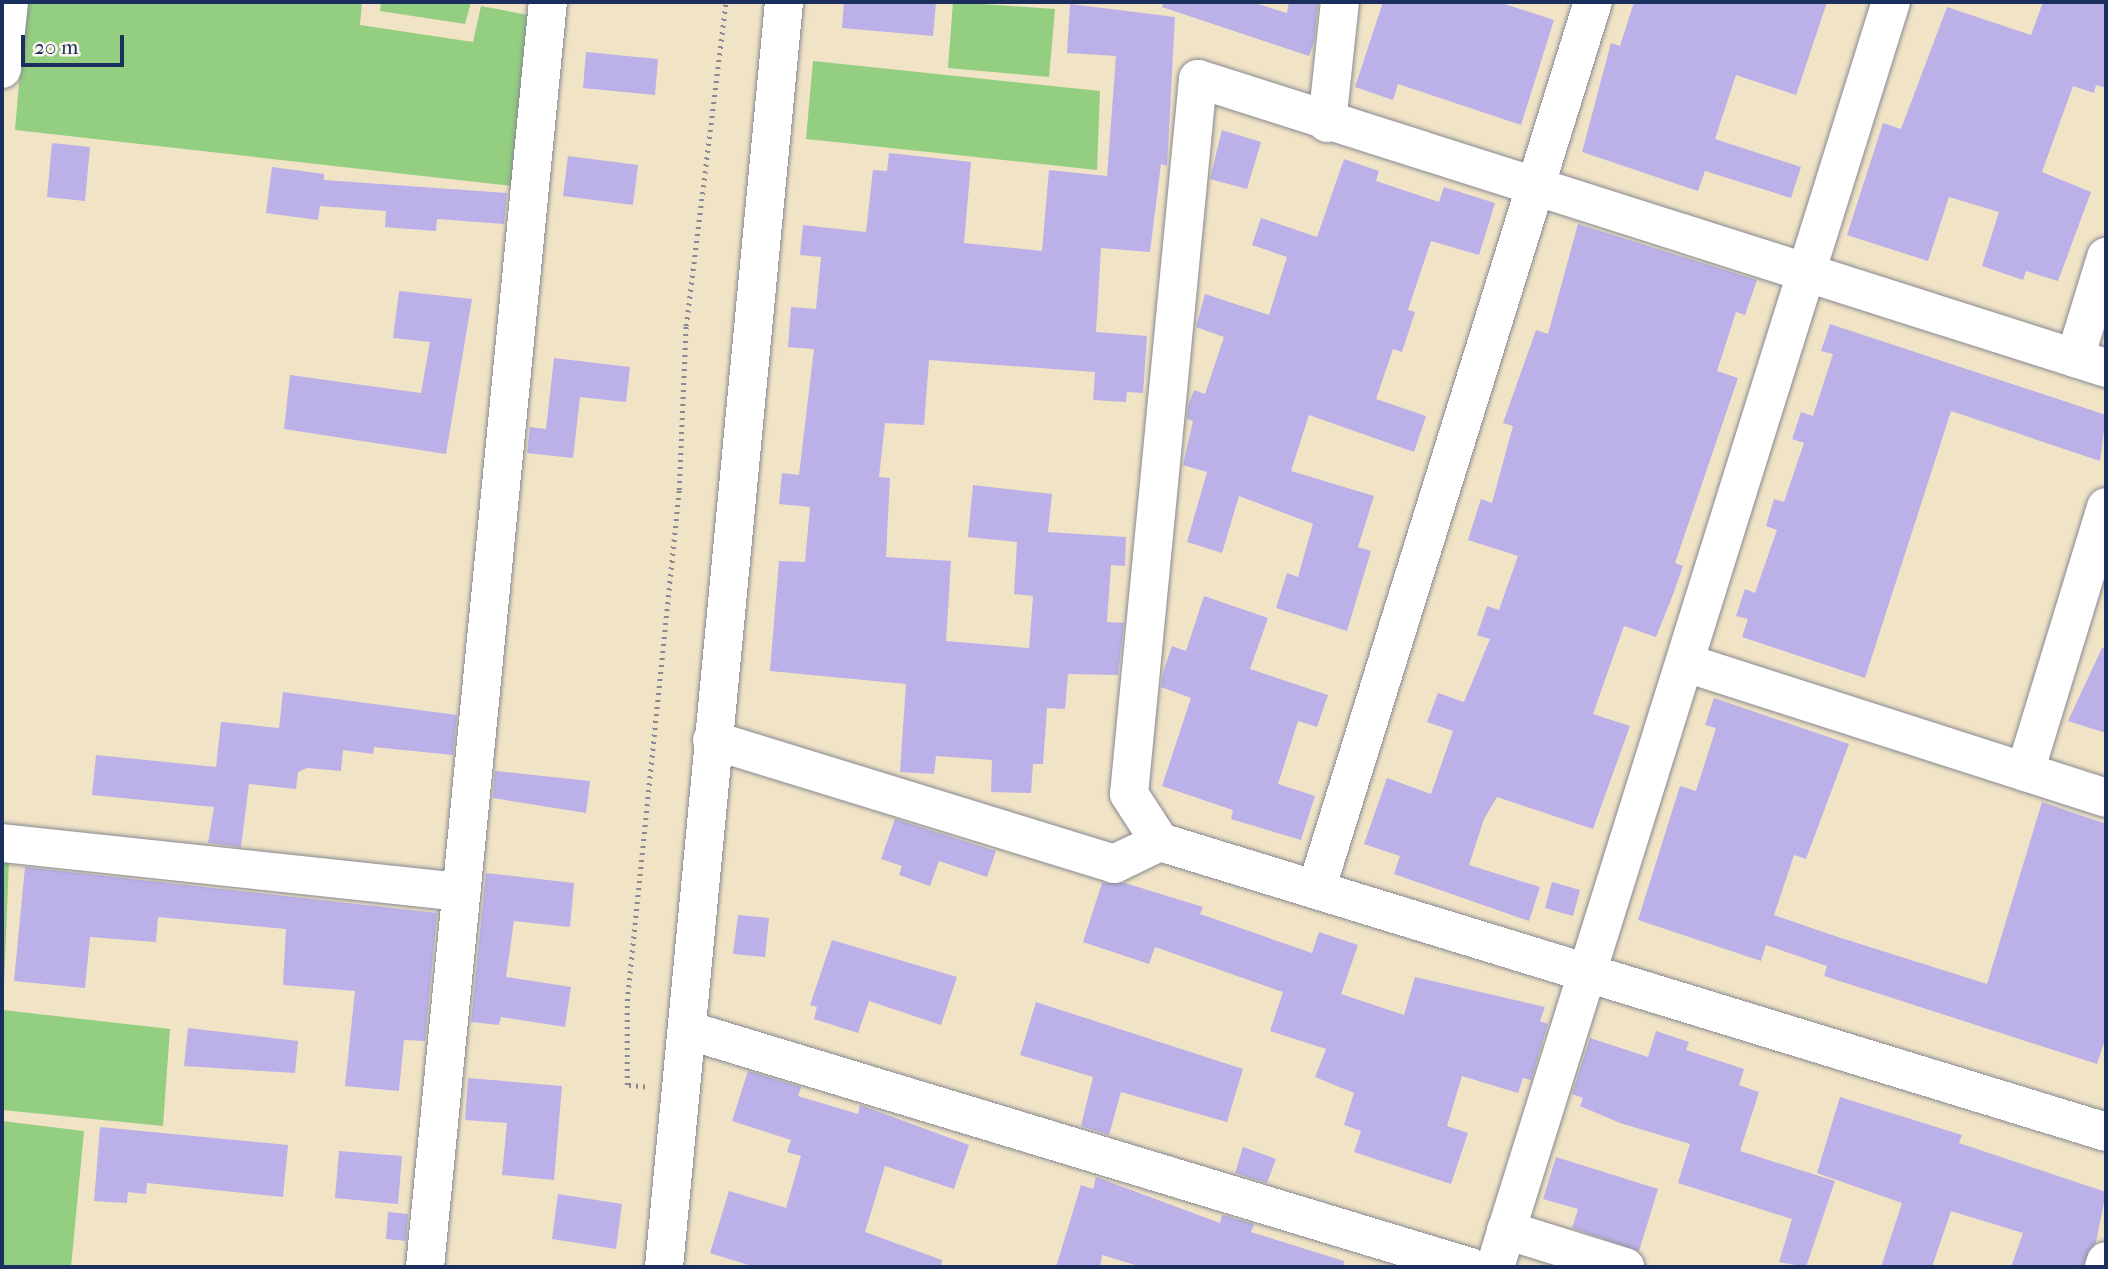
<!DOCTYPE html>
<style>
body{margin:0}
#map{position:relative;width:2108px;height:1269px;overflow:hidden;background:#f1e3c6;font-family:"IM FELL French Canon",serif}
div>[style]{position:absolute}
.green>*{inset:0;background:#93ce81}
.building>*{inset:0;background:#bbb1e8}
.path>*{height:4.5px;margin-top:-2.25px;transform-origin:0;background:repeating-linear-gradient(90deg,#868992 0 2px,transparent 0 7px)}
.roads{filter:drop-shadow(0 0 2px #868992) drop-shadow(0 0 2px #868992)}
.minor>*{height:38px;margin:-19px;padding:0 19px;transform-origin:19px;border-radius:19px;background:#fff}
span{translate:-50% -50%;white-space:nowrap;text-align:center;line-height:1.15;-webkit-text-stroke:6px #fbf7ec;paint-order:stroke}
.frame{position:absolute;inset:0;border:4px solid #1b2f5e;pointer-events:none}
.scale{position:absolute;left:21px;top:35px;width:103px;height:32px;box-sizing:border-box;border:4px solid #1b2f5e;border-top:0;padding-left:9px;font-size:21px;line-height:24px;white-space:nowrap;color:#1b2f5e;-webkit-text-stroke:5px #fbf7ec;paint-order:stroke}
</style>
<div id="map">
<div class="green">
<div style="clip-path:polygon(26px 2px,362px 2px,360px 25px,473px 42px,481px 6px,528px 15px,513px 186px,15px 130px)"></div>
<div style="clip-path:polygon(381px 2px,471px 2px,465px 24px,380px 11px)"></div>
<div style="clip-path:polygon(953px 2px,1055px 9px,1049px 77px,948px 68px)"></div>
<div style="clip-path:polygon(813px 61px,1100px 91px,1097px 170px,806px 139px)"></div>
<div style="clip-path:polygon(2px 859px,9px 860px,3px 1010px,170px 1029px,163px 1126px,2px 1110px)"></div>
<div style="clip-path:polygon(2px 1121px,84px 1131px,71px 1267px,2px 1267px)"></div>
</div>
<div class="building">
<div style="clip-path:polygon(844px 2px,936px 2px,933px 36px,842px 28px)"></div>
<div style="clip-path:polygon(1163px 2px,1252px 2px,1287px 13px,1289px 2px,1318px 2px,1314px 43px,1309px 56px,1162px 7px)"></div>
<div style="clip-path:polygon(1383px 2px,1498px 2px,1554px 20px,1521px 125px,1398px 84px,1393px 100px,1355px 87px)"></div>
<div style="clip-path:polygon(1634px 2px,1827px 2px,1796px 95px,1736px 75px,1715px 139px,1801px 167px,1791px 198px,1705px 171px,1698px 191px,1582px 152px,1611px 43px,1620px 46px)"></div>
<div style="clip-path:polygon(2043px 2px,2106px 2px,2106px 88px,2096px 85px,2094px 93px,2073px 86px,2042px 172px,2091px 192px,2058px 281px,2026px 271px,2023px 280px,1982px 266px,1999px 212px,1949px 197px,1928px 261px,1847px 235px,1883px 123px,1901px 129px,1947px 7px,2031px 35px)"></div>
<div style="clip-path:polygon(1070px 4px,1175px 17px,1167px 166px,1161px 164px,1150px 252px,1101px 248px,1096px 332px,1147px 336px,1143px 393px,1127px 392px,1126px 402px,1093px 400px,1095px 372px,929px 360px,924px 425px,885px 423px,879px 477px,890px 478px,886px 557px,951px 561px,946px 641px,1029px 648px,1033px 596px,1014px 594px,1017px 542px,968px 537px,973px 485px,1052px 494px,1048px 532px,1126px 537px,1125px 566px,1111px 565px,1107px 622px,1124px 623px,1118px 675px,1068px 674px,1065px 709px,1047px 708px,1043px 764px,1033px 764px,1031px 793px,991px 792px,992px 760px,936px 756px,934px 774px,900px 772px,906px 684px,770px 671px,779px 561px,805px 562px,810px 507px,779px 504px,782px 473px,799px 475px,814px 349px,788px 347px,791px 307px,816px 309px,821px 257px,800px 255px,803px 225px,866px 232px,873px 170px,887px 171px,889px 153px,971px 162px,964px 243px,1042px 251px,1049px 170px,1107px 176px,1116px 56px,1067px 53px)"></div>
<div style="clip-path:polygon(586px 52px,658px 59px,655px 95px,583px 88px)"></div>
<div style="clip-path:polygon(1222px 130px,1261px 142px,1247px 189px,1210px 179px)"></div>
<div style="clip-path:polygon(52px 143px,90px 147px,85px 201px,47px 197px)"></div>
<div style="clip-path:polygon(568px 156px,638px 165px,633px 205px,563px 196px)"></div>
<div style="clip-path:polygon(1344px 159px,1379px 171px,1376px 181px,1439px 202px,1444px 187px,1495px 203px,1479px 255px,1431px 241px,1408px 310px,1415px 312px,1402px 352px,1393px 349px,1376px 399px,1426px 416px,1414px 452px,1309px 415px,1291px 471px,1374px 496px,1358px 547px,1371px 551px,1347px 631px,1276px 608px,1287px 573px,1298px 577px,1313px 524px,1239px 496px,1222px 553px,1187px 542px,1207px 472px,1183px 465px,1193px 421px,1187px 419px,1188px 406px,1194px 390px,1205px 394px,1224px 337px,1196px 327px,1205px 294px,1269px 315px,1287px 257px,1252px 245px,1261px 218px,1317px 237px)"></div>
<div style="clip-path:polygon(272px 167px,324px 174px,324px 180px,507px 193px,504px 224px,437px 219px,436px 231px,385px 227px,386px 211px,320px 206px,318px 220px,266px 213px)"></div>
<div style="clip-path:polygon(1578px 224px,1757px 280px,1745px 315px,1736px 312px,1717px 371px,1738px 378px,1675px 563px,1683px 566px,1674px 592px,1656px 637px,1624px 626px,1593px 714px,1630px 726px,1593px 829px,1497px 797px,1484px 819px,1469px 865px,1540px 887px,1529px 921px,1394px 874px,1400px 856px,1364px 844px,1387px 778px,1431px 794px,1453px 731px,1427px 722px,1438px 693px,1464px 702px,1490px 639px,1477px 635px,1487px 606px,1499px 610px,1518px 556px,1468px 540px,1481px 499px,1492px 503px,1513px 426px,1503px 423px,1536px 330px,1548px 334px)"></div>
<div style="clip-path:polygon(399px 291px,472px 299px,446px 454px,284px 429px,290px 375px,421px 393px,430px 342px,393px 338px)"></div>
<div style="clip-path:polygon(1830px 324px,2106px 415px,2100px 461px,1951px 411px,1865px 678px,1742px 637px,1748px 619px,1736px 616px,1745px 589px,1755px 593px,1777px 530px,1766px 526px,1774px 499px,1784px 502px,1804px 443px,1792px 439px,1801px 412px,1813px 416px,1833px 354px,1821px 351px)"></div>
<div style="clip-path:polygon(554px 358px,630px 367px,626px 402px,580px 397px,573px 458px,527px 453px,530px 427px,546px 429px)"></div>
<div style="clip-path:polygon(1204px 596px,1268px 618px,1250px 669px,1328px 695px,1317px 727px,1298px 721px,1278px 784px,1315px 796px,1301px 840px,1231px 819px,1233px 810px,1162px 786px,1191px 698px,1161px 687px,1163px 673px,1172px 646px,1186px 651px)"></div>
<div style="clip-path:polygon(2102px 648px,2106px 648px,2106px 733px,2068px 721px)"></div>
<div style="clip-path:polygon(283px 692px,457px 715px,453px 755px,374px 747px,373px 754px,343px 750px,341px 771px,307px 768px,298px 772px,296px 789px,249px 784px,241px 847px,208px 843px,214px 807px,92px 795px,96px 755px,216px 767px,221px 722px,279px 728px)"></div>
<div style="clip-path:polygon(1714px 698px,1849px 744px,1806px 859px,1794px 855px,1774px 915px,1838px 937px,1987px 984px,2042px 802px,2106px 824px,2106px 1037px,2097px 1064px,1824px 976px,1827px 966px,1766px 945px,1761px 961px,1638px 920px,1680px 786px,1696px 791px,1716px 728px,1705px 725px)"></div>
<div style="clip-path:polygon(495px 771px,590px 781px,586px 813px,493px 798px)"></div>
<div style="clip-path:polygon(895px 819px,996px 851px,987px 877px,939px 861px,930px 886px,899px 875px,902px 866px,881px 859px)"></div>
<div style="clip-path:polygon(25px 867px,437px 913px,425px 1041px,404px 1040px,399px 1091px,345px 1086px,355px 991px,283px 985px,286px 929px,158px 917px,156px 942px,90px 937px,85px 988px,14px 981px)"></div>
<div style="clip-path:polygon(486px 873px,574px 883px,570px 927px,514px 921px,506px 977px,571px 987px,565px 1027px,501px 1017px,499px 1025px,471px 1022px)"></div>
<div style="clip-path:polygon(1552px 882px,1580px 890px,1573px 916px,1545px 908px)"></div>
<div style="clip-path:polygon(1102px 883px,1125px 883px,1203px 907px,1200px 914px,1312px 953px,1319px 932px,1358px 945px,1341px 994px,1404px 1015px,1415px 977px,1545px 1007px,1540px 1021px,1548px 1024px,1531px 1080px,1523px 1078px,1518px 1093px,1462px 1076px,1447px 1126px,1468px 1133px,1451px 1184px,1354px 1152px,1361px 1131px,1344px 1125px,1354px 1093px,1315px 1077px,1326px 1049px,1270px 1031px,1283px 992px,1155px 947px,1149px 964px,1083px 942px)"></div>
<div style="clip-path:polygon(738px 915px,769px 918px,765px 957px,733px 954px)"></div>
<div style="clip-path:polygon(832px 940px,957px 977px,941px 1025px,869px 1001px,858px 1033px,814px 1019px,817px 1007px,810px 1005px)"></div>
<div style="clip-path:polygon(1036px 1002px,1243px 1069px,1227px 1122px,1121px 1092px,1109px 1135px,1081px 1126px,1093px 1077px,1020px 1055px)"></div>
<div style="clip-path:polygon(188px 1028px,298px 1041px,295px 1073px,184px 1066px)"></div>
<div style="clip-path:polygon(1656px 1031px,1689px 1042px,1686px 1050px,1744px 1069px,1739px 1085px,1759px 1092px,1740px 1151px,1835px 1181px,1806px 1267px,1779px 1262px,1792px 1219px,1678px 1183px,1690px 1144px,1620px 1123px,1580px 1106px,1583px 1098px,1572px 1094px,1590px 1038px,1648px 1057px)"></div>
<div style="clip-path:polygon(748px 1071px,801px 1087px,798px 1096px,858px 1114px,860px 1105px,969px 1145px,954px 1189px,885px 1166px,865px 1232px,942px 1260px,941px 1267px,755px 1267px,710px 1253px,729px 1191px,786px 1208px,801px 1156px,787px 1152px,791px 1140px,732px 1121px)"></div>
<div style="clip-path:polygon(468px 1078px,562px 1086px,554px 1180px,502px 1175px,507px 1123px,465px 1120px)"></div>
<div style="clip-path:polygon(1840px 1097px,1962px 1135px,1959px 1143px,2106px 1192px,2096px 1242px,2083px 1267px,2011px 1267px,2023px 1233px,1951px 1211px,1932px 1267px,1881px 1267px,1902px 1203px,1817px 1173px)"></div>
<div style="clip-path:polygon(100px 1127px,288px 1145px,283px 1197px,147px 1183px,146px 1194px,128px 1192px,127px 1203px,94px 1201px)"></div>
<div style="clip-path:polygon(1243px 1147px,1276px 1159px,1267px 1183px,1235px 1173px)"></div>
<div style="clip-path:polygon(339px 1151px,402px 1156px,398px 1204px,335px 1198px)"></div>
<div style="clip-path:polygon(1556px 1157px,1658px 1189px,1639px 1251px,1572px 1228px,1578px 1209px,1543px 1199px)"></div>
<div style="clip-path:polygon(1096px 1177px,1220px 1223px,1222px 1215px,1254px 1224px,1251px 1232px,1344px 1261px,1343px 1267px,1142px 1267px,1102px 1255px,1100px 1267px,1056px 1267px,1081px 1185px,1093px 1189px)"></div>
<div style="clip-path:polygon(558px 1194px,622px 1204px,616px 1249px,552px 1239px)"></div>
<div style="clip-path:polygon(388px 1212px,408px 1214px,406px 1241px,386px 1239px)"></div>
</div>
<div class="path">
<div style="left:645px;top:1087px;width:18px;rotate:-174deg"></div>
<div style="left:627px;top:1085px;width:84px;rotate:-90deg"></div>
<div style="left:627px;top:1001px;width:514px;rotate:-84.19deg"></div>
<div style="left:679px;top:490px;width:164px;rotate:-87.6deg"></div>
<div style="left:686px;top:326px;width:326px;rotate:-83deg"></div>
</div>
<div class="roads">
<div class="minor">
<div style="left:2px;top:69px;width:67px;rotate:-84deg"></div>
<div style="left:1327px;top:123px;width:122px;rotate:-83.9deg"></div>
<div style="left:2075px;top:358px;width:106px;rotate:-72.9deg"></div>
<div style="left:2106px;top:368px;width:953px;rotate:-162.34deg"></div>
<div style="left:1198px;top:79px;width:718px;rotate:95.51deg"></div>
<div style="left:1129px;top:794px;width:57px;rotate:57.1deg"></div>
<div style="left:1160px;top:842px;width:989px;rotate:17.04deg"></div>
<div style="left:1686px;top:663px;width:441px;rotate:17.8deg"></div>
<div style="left:712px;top:740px;width:421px;rotate:17.1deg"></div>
<div style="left:1114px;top:864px;width:51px;rotate:-25.6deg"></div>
<div style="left:2025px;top:772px;width:277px;rotate:-73deg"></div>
<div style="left:2px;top:843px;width:462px;rotate:6.1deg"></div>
<div style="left:1316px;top:890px;width:930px;rotate:-72.68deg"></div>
<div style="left:687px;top:1030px;width:818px;rotate:16.84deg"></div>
<div style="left:1506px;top:1230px;width:125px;rotate:17.3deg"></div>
<div style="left:425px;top:1267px;width:1271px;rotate:-84.45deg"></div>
<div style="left:664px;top:1267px;width:1271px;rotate:-84.58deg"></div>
<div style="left:1495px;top:1267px;width:1326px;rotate:-72.62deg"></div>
<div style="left:2104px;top:1267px;width:6px;rotate:-72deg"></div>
</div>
</div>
<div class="frame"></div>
<div class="scale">20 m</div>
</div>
